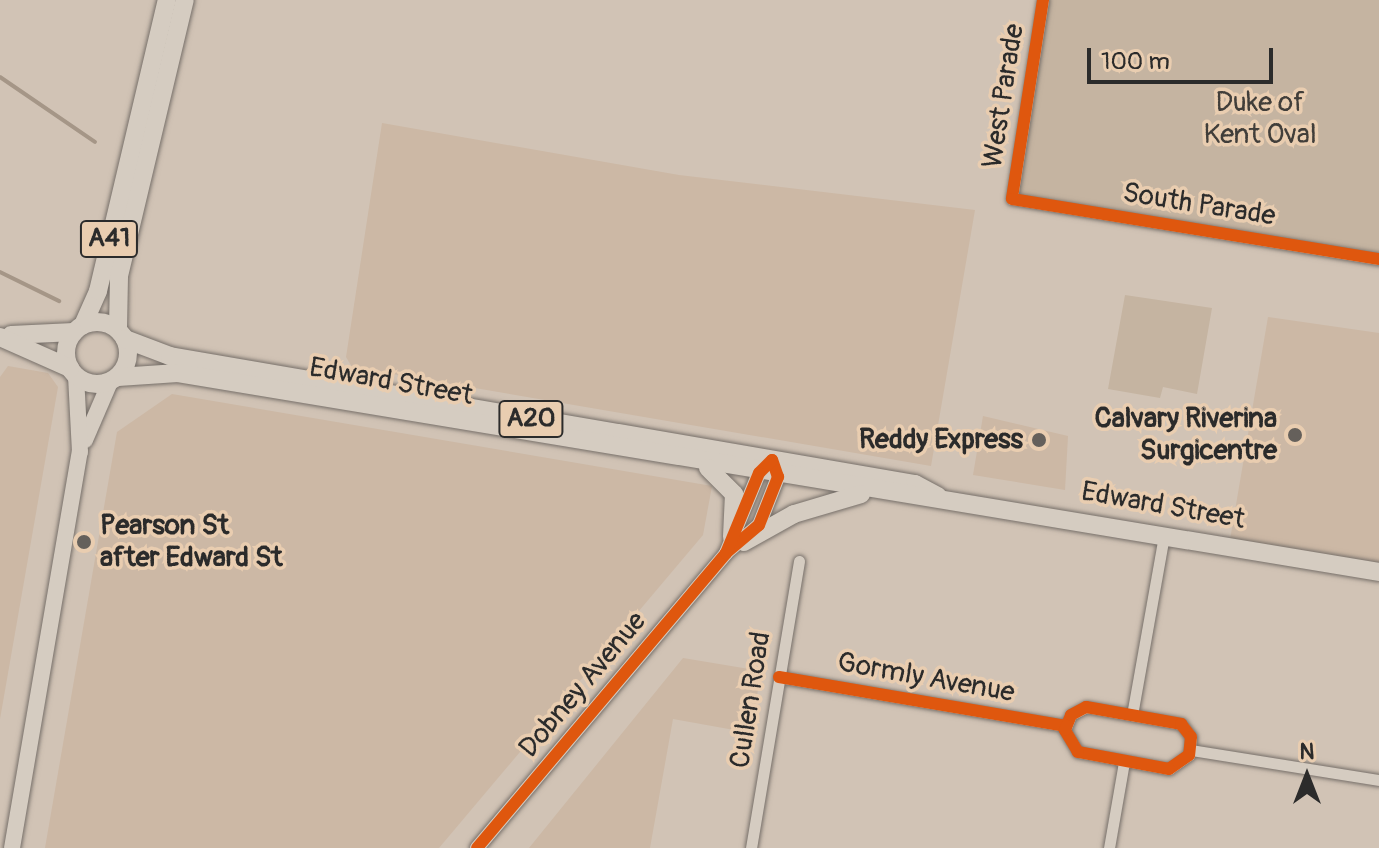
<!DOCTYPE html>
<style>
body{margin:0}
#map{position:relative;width:1379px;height:848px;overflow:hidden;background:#d1c3b5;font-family:Pangolin,sans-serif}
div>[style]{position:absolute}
.built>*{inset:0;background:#ccb8a5}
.green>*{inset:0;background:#c5b4a1}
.stream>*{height:4px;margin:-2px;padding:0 2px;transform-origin:2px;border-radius:2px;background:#a59687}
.roads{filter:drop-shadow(0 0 2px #766f69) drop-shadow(0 0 2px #766f69)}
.minor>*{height:11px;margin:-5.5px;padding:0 5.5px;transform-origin:5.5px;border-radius:5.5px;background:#d5ccc1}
.tertiary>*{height:14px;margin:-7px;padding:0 7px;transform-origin:7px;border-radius:7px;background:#d5ccc1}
.secondary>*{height:16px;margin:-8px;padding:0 8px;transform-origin:8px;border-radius:8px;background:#d5ccc1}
.trunk>*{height:18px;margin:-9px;padding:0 9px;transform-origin:9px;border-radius:9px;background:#d5ccc1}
.trunk>.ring{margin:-9px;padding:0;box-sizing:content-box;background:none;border:18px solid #d5ccc1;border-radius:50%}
.cycleway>*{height:12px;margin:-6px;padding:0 6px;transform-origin:6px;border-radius:6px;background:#df570e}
.dots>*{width:22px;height:22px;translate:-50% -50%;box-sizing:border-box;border:4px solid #e9cdb0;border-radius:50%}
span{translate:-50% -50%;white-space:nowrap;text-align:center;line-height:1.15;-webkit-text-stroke:7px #e9cdb0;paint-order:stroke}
.shield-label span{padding:2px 6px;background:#e9cdb0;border:2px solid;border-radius:6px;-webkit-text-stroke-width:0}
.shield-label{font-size:26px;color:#2b2b2b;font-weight:700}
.street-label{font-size:28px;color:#2b2b2b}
.park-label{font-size:28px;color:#413e3a}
.poi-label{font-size:28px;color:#2b2b2b;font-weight:700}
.right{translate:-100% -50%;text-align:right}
.left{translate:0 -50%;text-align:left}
.north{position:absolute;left:1267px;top:736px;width:80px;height:80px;-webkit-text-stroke:6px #e9cdb0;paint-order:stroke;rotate:0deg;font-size:22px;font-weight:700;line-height:32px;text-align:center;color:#2b2b2b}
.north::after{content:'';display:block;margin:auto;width:28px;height:36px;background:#2b2b2b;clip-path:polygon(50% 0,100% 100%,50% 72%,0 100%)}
.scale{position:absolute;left:1087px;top:48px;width:186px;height:36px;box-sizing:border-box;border:4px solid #2b2b2b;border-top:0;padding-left:10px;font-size:24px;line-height:28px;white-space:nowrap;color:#2b2b2b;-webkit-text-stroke:6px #e9cdb0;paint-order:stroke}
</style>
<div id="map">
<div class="built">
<div style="clip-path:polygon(382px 123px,679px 175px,975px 210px,931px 466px,352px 367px,346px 357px)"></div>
<div style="clip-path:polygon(1268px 317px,1379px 333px,1379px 569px,1230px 540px)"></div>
<div style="clip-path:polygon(8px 366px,48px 373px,58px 387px,0 719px,0 377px)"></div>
<div style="clip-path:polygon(172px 394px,712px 486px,703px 535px,439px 848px,45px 848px,117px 432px)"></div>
<div style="clip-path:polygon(983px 416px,1068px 436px,1065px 490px,973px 475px)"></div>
<div style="clip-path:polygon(683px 658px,761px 671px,751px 733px,673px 719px,650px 848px,529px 848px)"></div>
</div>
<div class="green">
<div style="clip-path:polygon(1043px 0,1379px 0,1379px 259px,1012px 199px)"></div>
<div style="clip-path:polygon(1125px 295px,1212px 308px,1197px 394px,1163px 387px,1160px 398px,1108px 389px)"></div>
</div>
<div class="stream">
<div style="left:0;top:77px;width:115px;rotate:34.4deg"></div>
<div style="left:0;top:272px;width:66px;rotate:26.2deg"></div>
</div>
<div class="roads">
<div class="minor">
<div style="left:1043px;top:0;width:201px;rotate:98.9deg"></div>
<div style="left:1012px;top:199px;width:372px;rotate:9.3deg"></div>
<div style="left:779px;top:677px;width:291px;rotate:9.7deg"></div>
<div style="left:1086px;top:707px;width:97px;rotate:10.1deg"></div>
<div style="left:1181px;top:724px;width:16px;rotate:52deg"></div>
<div style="left:1191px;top:737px;width:18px;rotate:96deg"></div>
<div style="left:1189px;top:755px;width:24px;rotate:145deg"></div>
<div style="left:1169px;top:769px;width:93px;rotate:-169.4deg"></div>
<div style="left:1078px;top:752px;width:26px;rotate:-121deg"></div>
<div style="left:1065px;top:730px;width:16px;rotate:-68deg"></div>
<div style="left:1071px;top:715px;width:17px;rotate:-28deg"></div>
<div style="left:1132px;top:715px;width:183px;rotate:-79.9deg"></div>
<div style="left:1191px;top:750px;width:190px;rotate:9.1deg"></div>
<div style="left:751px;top:848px;width:291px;rotate:-80.5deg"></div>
<div style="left:1109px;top:848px;width:87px;rotate:-80.1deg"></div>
</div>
<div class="tertiary">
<div style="left:477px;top:848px;width:386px;rotate:-49.8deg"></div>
<div style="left:726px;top:553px;width:43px;rotate:-40.3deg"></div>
<div style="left:759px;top:525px;width:52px;rotate:-68.4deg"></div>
<div style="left:778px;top:477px;width:18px;rotate:-109deg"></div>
<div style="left:772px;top:460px;width:18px;rotate:135deg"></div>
<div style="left:759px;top:473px;width:87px;rotate:112.4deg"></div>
</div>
<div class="secondary">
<div style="left:85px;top:440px;width:63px;rotate:-66.7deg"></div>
<div style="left:12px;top:848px;width:402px;rotate:-80.3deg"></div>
<div style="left:80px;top:452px;width:76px;rotate:-93deg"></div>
</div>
<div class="trunk">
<div class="ring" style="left:66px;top:322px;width:44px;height:44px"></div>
<div style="left:83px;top:325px;width:37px;rotate:-66deg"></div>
<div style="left:98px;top:291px;width:299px;rotate:-76.7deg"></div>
<div style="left:118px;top:329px;width:53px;rotate:-88.9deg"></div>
<div style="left:119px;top:276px;width:284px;rotate:-76.6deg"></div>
<div style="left:11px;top:335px;width:63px;rotate:-2.7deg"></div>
<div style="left:0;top:337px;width:77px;rotate:23.9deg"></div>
<div style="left:125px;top:339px;width:48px;rotate:20.7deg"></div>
<div style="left:170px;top:356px;width:756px;rotate:9.75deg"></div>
<div style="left:915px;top:484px;width:26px;rotate:28deg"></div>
<div style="left:118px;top:377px;width:60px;rotate:-3.8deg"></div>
<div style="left:178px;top:373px;width:1217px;rotate:9.41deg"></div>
<div style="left:708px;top:468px;width:37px;rotate:45deg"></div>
<div style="left:734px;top:494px;width:43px;rotate:92.7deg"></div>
<div style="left:744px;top:542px;width:57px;rotate:-29.2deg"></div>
<div style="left:794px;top:514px;width:70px;rotate:-16.6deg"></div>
</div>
</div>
<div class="cycleway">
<div style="left:1043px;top:0;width:201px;rotate:98.9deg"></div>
<div style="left:1012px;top:199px;width:372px;rotate:9.3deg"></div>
<div style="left:779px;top:677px;width:291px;rotate:9.7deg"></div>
<div style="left:1086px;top:707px;width:97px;rotate:10.1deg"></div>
<div style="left:1181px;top:724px;width:16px;rotate:52deg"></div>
<div style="left:1191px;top:737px;width:18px;rotate:96deg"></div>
<div style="left:1189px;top:755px;width:24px;rotate:145deg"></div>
<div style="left:1169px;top:769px;width:93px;rotate:-169.4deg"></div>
<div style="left:1078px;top:752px;width:26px;rotate:-121deg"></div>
<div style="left:1065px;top:730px;width:16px;rotate:-68deg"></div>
<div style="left:1071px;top:715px;width:17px;rotate:-28deg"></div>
<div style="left:477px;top:848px;width:386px;rotate:-49.8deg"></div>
<div style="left:726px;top:553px;width:43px;rotate:-40.3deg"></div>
<div style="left:759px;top:525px;width:52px;rotate:-68.4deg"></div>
<div style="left:778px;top:477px;width:18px;rotate:-109deg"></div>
<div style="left:772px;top:460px;width:18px;rotate:135deg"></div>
<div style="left:759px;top:473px;width:87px;rotate:112.4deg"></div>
</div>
<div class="dots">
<div style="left:1295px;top:435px;background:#65605b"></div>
<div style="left:1039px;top:440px;background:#65605b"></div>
<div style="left:84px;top:542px;background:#65605b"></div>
</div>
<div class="shield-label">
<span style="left:109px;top:239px">A41</span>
<span style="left:531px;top:419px">A20</span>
</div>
<div class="street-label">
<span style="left:1004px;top:96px;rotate:-81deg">West Parade</span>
<span style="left:1199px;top:205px;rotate:9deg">South Parade</span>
<span style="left:391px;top:382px;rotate:10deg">Edward Street</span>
<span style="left:1163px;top:506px;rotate:10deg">Edward Street</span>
<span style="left:926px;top:678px;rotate:10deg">Gormly Avenue</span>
<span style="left:583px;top:685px;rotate:-50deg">Dobney Avenue</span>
<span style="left:751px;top:700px;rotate:-81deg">Cullen Road</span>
</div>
<div class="park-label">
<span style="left:1260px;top:119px">Duke of<br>Kent Oval</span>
</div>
<div class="poi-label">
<span class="right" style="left:1277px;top:435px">Calvary Riverina<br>Surgicentre</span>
<span class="right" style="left:1023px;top:440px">Reddy Express</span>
<span class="left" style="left:100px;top:542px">Pearson St<br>after Edward St</span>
</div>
<div class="north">N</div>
<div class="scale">100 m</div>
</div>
